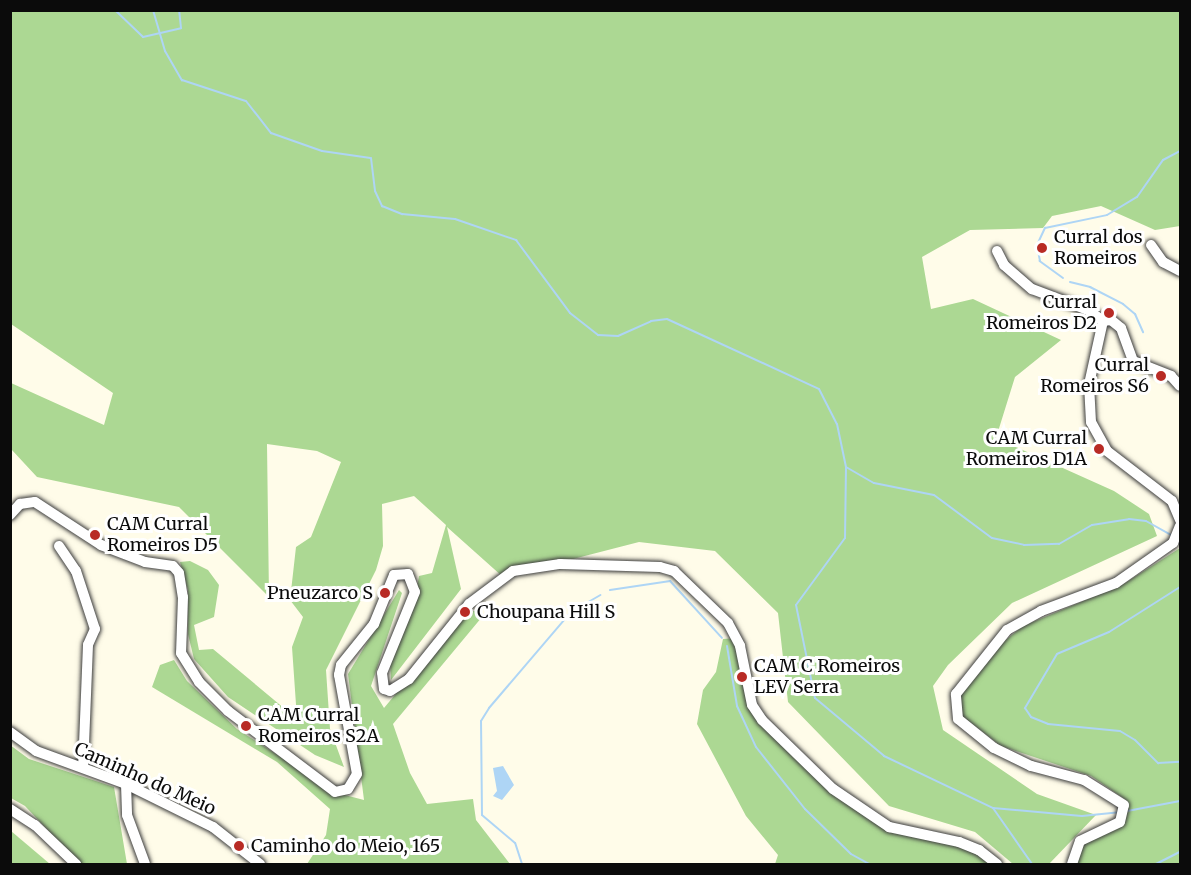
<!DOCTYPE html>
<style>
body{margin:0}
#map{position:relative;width:1191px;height:875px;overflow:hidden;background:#fffce9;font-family:Merriweather,serif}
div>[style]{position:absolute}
.forest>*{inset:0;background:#acd893}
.water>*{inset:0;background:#aed5f5}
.stream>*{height:2px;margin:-1px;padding:0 1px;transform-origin:1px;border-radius:1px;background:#aed5f5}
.roads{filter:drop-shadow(0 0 2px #3e3e3e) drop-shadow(0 0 2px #3e3e3e)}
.minor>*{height:10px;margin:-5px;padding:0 5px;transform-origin:5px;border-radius:5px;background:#fff}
.dots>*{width:16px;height:16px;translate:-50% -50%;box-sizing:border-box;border:3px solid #fff;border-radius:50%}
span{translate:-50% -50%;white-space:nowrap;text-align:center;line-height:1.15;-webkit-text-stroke:6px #fff;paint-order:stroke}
.poi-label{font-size:18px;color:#0b0b0b}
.left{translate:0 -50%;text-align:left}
.right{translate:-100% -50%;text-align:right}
.street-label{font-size:18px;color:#0b0b0b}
.frame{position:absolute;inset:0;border:12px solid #0b0b0b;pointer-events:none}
</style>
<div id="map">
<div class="forest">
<div style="clip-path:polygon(11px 11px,1180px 11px,1180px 226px,1155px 230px,1101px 206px,1052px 216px,1043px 228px,970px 230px,922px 257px,931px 309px,973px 299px,1061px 340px,1015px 377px,996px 438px,1114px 491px,1149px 514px,1157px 536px,1012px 603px,948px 665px,933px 686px,943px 730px,1037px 794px,1096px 815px,1049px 864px,1013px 864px,975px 832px,889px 806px,788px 702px,778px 613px,715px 551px,639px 542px,503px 577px,447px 527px,461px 589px,391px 680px,390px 663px,413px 610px,419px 576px,432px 573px,446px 525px,414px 496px,382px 504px,383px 546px,376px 570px,326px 670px,330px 729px,344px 767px,315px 755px,228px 697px,194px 659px,188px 634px,188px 590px,180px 562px,190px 561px,208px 570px,219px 585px,214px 617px,194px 625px,199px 650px,213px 649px,297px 719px,292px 647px,303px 617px,290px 600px,296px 547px,311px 537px,341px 462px,317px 451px,267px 444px,269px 597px,179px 507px,37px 477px,11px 449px,11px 383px,104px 425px,113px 393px,11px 324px)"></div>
<div style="clip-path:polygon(1180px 548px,1180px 864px,1072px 864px,1080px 841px,1115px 825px,1126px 800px,1091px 776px,1001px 746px,962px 716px,959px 693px,991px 652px,1023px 626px,1122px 585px)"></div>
<div style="clip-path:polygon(399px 590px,402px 593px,371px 686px,384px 708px,465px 611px,478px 611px,482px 617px,393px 724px,410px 773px,427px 804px,473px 799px,476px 820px,510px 864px,307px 864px,326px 835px,330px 809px,277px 762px,152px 687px,160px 665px,174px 660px,187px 681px,237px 729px,337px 793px,364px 800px,348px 674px)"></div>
<div style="clip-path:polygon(737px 638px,752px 705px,833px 788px,889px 827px,959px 842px,997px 864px,775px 864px,778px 855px,746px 816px,697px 724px,703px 690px,716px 672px,723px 639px)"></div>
<div style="clip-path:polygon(10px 745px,29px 759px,114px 787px,127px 864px,80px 864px,25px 806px,11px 798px)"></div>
<div style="clip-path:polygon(11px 831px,50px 864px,11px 864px)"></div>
</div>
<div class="water">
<div style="clip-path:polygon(503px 766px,514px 785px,502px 800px,493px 796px,497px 791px,493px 768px)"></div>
</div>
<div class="stream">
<div style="left:115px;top:10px;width:39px;rotate:44deg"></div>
<div style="left:143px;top:37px;width:39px;rotate:-13deg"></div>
<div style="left:181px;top:28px;width:18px;rotate:-96deg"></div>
<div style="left:153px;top:10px;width:43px;rotate:73.7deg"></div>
<div style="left:165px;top:51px;width:34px;rotate:60deg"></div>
<div style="left:182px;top:80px;width:67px;rotate:18.2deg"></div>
<div style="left:246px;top:101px;width:41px;rotate:52deg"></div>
<div style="left:271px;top:133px;width:54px;rotate:19.4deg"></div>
<div style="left:322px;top:151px;width:49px;rotate:8.1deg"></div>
<div style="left:371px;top:158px;width:33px;rotate:83deg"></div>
<div style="left:375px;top:191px;width:17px;rotate:65deg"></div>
<div style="left:382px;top:206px;width:22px;rotate:22deg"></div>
<div style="left:402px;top:214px;width:53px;rotate:5.4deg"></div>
<div style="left:455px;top:219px;width:65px;rotate:19deg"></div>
<div style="left:516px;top:240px;width:91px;rotate:53.5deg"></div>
<div style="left:570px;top:313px;width:36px;rotate:38deg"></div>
<div style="left:598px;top:335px;width:20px;rotate:3deg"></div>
<div style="left:618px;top:336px;width:36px;rotate:-24deg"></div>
<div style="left:651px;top:321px;width:16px;rotate:-7deg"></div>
<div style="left:667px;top:319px;width:167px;rotate:24.7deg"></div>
<div style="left:819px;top:389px;width:39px;rotate:63deg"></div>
<div style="left:837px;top:424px;width:44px;rotate:78.2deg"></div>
<div style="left:846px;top:467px;width:32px;rotate:30deg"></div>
<div style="left:874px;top:483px;width:61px;rotate:11.3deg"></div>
<div style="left:934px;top:495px;width:72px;rotate:36.6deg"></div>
<div style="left:992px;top:538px;width:33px;rotate:12deg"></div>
<div style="left:1024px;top:545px;width:35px;rotate:-2deg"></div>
<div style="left:1059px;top:544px;width:38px;rotate:-30deg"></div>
<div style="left:1092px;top:525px;width:37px;rotate:-9deg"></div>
<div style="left:1129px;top:519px;width:17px;rotate:7deg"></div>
<div style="left:1146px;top:521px;width:31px;rotate:29deg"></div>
<div style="left:1063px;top:278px;width:29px;rotate:-144deg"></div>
<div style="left:1040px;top:261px;width:16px;rotate:-101deg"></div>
<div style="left:1037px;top:245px;width:19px;rotate:-65deg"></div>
<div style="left:1045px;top:228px;width:63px;rotate:-11.8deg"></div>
<div style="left:1107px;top:215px;width:35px;rotate:-31deg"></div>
<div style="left:1137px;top:197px;width:45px;rotate:-54.9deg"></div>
<div style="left:1163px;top:160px;width:19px;rotate:-28deg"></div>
<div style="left:1070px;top:282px;width:21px;rotate:14deg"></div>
<div style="left:1090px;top:287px;width:37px;rotate:27deg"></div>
<div style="left:1123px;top:304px;width:16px;rotate:40deg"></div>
<div style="left:1135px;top:314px;width:20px;rotate:66deg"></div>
<div style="left:846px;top:467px;width:71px;rotate:90.8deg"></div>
<div style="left:845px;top:538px;width:83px;rotate:126.2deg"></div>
<div style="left:796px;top:605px;width:95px;rotate:78.5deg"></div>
<div style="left:815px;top:698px;width:90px;rotate:40deg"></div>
<div style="left:884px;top:756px;width:121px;rotate:25.5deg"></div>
<div style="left:993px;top:808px;width:68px;rotate:55.1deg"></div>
<div style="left:1180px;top:587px;width:84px;rotate:147.6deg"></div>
<div style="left:1109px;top:632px;width:56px;rotate:157.1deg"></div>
<div style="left:1057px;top:654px;width:63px;rotate:120.7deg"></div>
<div style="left:1025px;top:708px;width:11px;rotate:56deg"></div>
<div style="left:1031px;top:717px;width:18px;rotate:22deg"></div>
<div style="left:1048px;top:724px;width:72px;rotate:5.6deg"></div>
<div style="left:1120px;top:731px;width:17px;rotate:31deg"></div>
<div style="left:1135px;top:740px;width:33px;rotate:45deg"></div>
<div style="left:1158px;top:763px;width:22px;rotate:-3deg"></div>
<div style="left:610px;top:590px;width:61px;rotate:-8.5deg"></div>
<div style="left:670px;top:581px;width:77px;rotate:47.6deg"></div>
<div style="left:727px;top:646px;width:61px;rotate:80.5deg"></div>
<div style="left:737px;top:706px;width:45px;rotate:65.1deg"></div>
<div style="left:756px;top:747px;width:79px;rotate:51.7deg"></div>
<div style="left:805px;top:809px;width:64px;rotate:44.4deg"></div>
<div style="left:851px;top:854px;width:21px;rotate:29deg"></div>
<div style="left:993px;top:808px;width:89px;rotate:5.1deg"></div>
<div style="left:1082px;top:816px;width:37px;rotate:-6deg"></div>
<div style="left:1127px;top:811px;width:54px;rotate:-10.7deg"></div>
<div style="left:522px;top:864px;width:22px;rotate:-108deg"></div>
<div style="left:515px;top:843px;width:43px;rotate:-139.7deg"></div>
<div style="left:482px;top:815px;width:94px;rotate:-90.6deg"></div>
<div style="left:481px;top:721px;width:15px;rotate:-58deg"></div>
<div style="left:489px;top:708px;width:126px;rotate:-49.5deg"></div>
<div style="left:571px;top:612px;width:34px;rotate:-30deg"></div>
<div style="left:1156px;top:864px;width:27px;rotate:-27deg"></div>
</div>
<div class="roads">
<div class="minor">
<div style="left:1151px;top:245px;width:21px;rotate:55deg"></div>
<div style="left:1163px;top:262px;width:19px;rotate:28deg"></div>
<div style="left:997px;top:251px;width:16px;rotate:63deg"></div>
<div style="left:1004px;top:265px;width:37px;rotate:41deg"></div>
<div style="left:1032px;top:289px;width:60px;rotate:20.6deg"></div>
<div style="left:1088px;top:310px;width:19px;rotate:36deg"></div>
<div style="left:1103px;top:321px;width:65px;rotate:102.5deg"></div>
<div style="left:1089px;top:384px;width:38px;rotate:87deg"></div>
<div style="left:1091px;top:422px;width:33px;rotate:61deg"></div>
<div style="left:1107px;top:451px;width:82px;rotate:37.6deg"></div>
<div style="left:1172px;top:501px;width:21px;rotate:67deg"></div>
<div style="left:1103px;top:321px;width:8px;rotate:-7deg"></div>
<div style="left:1111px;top:320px;width:13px;rotate:39deg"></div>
<div style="left:1121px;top:328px;width:35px;rotate:70deg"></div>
<div style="left:1133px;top:361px;width:41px;rotate:21.5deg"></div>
<div style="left:1171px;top:376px;width:13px;rotate:48deg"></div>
<div style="left:10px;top:515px;width:15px;rotate:-48deg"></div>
<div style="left:20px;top:504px;width:15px;rotate:-8deg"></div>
<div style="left:35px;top:502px;width:79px;rotate:33.1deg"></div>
<div style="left:101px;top:545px;width:47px;rotate:21.1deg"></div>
<div style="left:145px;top:562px;width:28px;rotate:8deg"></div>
<div style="left:173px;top:566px;width:9px;rotate:49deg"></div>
<div style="left:179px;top:573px;width:24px;rotate:81deg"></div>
<div style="left:183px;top:597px;width:56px;rotate:92deg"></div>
<div style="left:181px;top:653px;width:34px;rotate:58deg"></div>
<div style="left:199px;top:682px;width:41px;rotate:45deg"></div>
<div style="left:228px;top:711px;width:134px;rotate:37.1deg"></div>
<div style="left:335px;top:792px;width:13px;rotate:-13deg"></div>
<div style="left:348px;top:789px;width:17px;rotate:-59deg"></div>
<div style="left:357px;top:774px;width:101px;rotate:-100.3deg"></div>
<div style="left:339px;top:675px;width:10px;rotate:-79deg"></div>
<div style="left:341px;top:665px;width:53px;rotate:-51.2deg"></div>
<div style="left:374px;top:624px;width:53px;rotate:-67.8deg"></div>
<div style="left:394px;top:575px;width:14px;rotate:-4deg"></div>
<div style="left:408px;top:574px;width:19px;rotate:69deg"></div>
<div style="left:415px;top:592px;width:87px;rotate:112.2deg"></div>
<div style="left:382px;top:673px;width:16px;rotate:83deg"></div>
<div style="left:384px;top:689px;width:6px;rotate:18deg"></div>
<div style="left:390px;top:691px;width:22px;rotate:-32deg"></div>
<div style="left:409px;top:679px;width:96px;rotate:-51.3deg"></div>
<div style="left:469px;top:604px;width:55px;rotate:-36.9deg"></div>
<div style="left:513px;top:571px;width:48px;rotate:-8.5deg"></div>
<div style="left:560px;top:564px;width:100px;rotate:1.7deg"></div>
<div style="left:660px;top:567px;width:15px;rotate:16deg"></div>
<div style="left:674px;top:571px;width:75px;rotate:43.9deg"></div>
<div style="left:728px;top:623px;width:26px;rotate:62deg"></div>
<div style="left:740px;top:646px;width:60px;rotate:78.5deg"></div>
<div style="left:752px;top:705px;width:18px;rotate:56deg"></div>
<div style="left:762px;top:720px;width:99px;rotate:44.2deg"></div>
<div style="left:833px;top:789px;width:68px;rotate:34.2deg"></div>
<div style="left:889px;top:827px;width:72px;rotate:12.1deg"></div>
<div style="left:959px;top:842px;width:22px;rotate:22deg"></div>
<div style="left:979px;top:850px;width:23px;rotate:38deg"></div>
<div style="left:59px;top:546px;width:30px;rotate:56deg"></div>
<div style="left:76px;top:571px;width:61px;rotate:71.9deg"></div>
<div style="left:95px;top:629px;width:17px;rotate:114deg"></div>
<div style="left:88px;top:645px;width:122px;rotate:92.3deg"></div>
<div style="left:10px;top:732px;width:32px;rotate:36deg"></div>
<div style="left:36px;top:751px;width:96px;rotate:20.1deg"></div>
<div style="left:126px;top:784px;width:97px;rotate:26.3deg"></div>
<div style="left:213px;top:827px;width:60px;rotate:38.2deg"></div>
<div style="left:126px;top:784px;width:31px;rotate:88deg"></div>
<div style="left:127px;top:815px;width:52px;rotate:69.8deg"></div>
<div style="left:10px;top:809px;width:30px;rotate:33deg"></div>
<div style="left:35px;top:825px;width:57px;rotate:43.6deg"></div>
<div style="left:1072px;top:864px;width:24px;rotate:-71deg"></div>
<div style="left:1080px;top:841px;width:44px;rotate:-25.4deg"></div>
<div style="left:1120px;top:822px;width:17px;rotate:-77deg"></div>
<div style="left:1124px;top:805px;width:47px;rotate:-148deg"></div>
<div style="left:1084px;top:780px;width:55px;rotate:-165.2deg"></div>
<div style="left:1031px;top:766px;width:41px;rotate:-154.1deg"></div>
<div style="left:994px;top:748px;width:46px;rotate:-141.1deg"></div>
<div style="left:958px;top:719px;width:25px;rotate:-95deg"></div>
<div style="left:956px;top:694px;width:82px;rotate:-51.4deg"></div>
<div style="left:1007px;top:630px;width:39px;rotate:-29deg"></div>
<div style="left:1041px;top:611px;width:80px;rotate:-20.5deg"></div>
<div style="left:1116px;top:583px;width:70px;rotate:-35.1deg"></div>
<div style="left:1173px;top:543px;width:18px;rotate:-68deg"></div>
</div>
</div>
<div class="dots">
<div style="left:1042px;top:248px;background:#b82b25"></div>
<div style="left:1109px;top:313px;background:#b82b25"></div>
<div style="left:1161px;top:376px;background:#b82b25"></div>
<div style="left:1099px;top:449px;background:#b82b25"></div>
<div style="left:95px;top:535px;background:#b82b25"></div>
<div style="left:385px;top:593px;background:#b82b25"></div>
<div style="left:465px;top:612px;background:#b82b25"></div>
<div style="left:742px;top:677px;background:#b82b25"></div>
<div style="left:246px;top:726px;background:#b82b25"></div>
<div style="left:239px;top:846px;background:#b82b25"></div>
</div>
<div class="poi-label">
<span class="left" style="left:1054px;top:248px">Curral dos<br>Romeiros</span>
<span class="right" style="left:1097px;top:313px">Curral<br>Romeiros D2</span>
<span class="right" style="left:1149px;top:376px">Curral<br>Romeiros S6</span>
<span class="right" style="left:1087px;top:449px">CAM Curral<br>Romeiros D1A</span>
<span class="left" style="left:107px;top:535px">CAM Curral<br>Romeiros D5</span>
<span class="right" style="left:373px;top:593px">Pneuzarco S</span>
<span class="left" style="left:477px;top:612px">Choupana Hill S</span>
<span class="left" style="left:754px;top:677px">CAM C Romeiros<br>LEV Serra</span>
<span class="left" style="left:258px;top:726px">CAM Curral<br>Romeiros S2A</span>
<span class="left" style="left:251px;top:846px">Caminho do Meio, 165</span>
</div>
<div class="street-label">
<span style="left:145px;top:779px;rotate:24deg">Caminho do Meio</span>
</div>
<div class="frame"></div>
</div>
